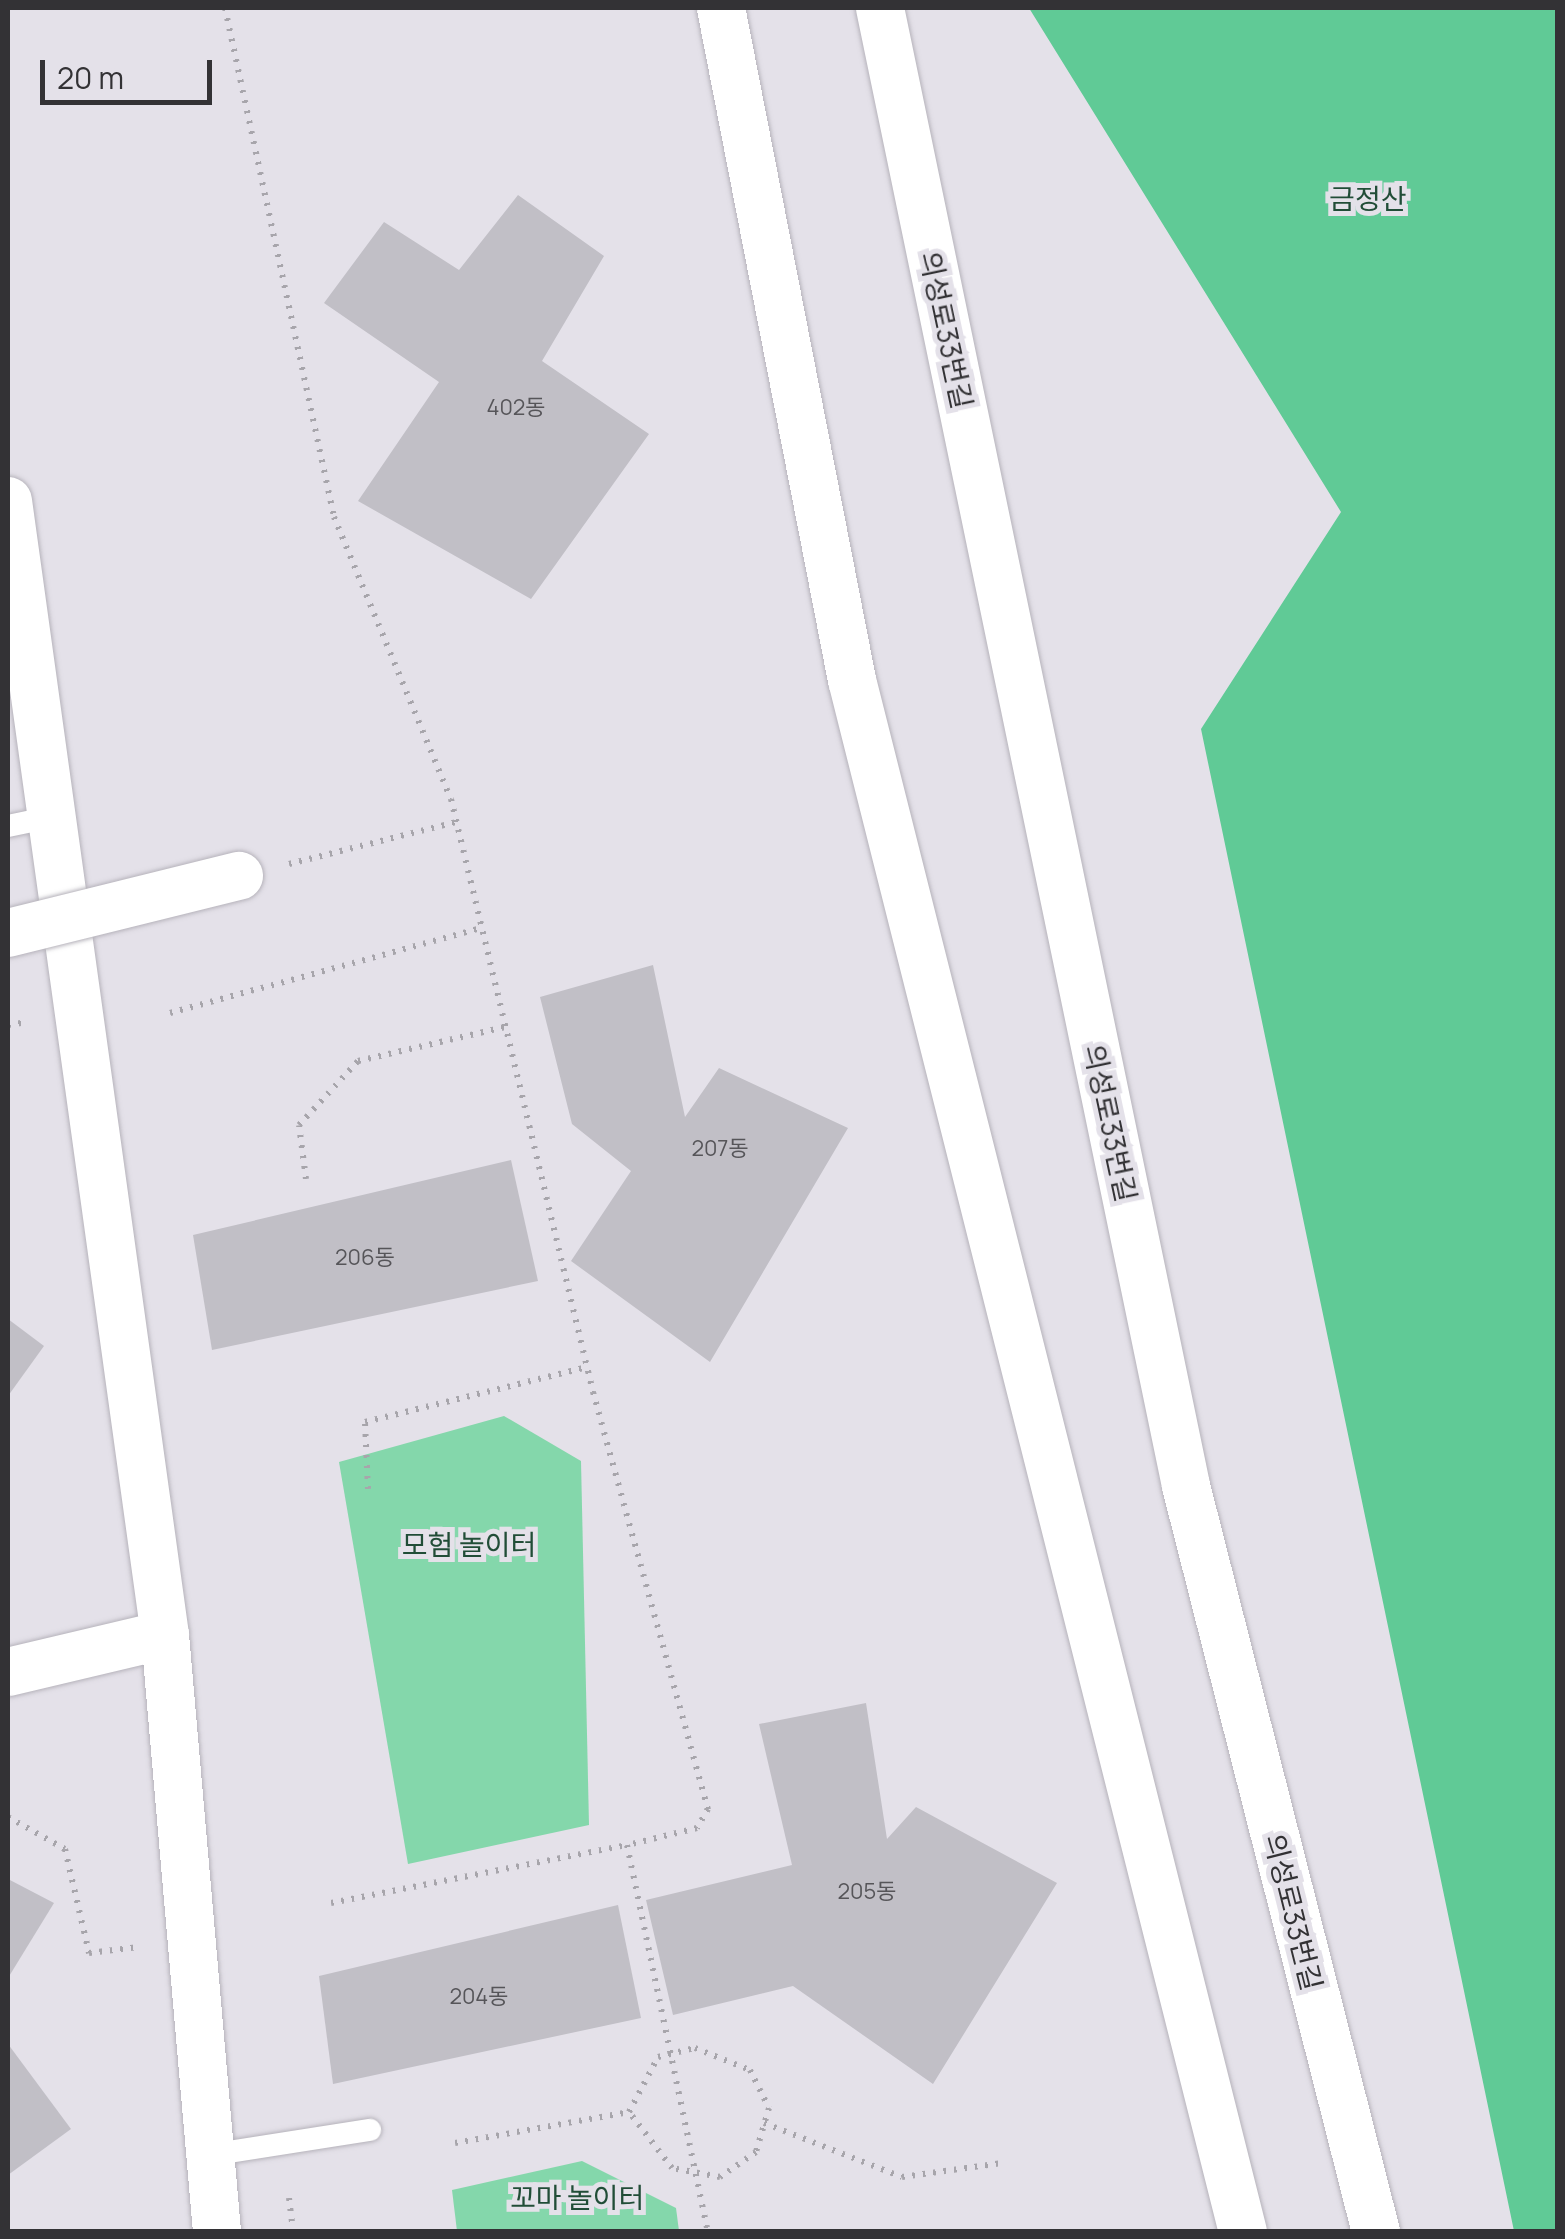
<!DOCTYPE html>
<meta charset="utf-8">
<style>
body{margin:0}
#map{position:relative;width:1565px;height:2239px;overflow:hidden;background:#e4e1e9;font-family:Manrope,"Noto Sans KR",sans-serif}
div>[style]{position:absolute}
.green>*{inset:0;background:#84d7ab}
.forest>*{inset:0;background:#60ca96}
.building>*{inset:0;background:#c1bfc6}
.path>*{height:6px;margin-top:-3px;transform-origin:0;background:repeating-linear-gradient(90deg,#a7a5ab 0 2.5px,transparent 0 10.5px)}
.roads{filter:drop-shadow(0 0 2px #b6b3bb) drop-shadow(0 0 2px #b6b3bb)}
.lane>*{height:22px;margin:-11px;padding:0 11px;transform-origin:11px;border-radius:11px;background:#fff}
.street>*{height:48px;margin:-24px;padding:0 24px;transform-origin:24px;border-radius:24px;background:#fff}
.bridges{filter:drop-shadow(0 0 2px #b6b3bb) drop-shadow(0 0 2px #b6b3bb)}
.street-bridge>*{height:48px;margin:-24px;padding:0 24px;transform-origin:24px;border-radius:24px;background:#fff}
span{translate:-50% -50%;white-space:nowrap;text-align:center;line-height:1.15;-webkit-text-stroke:10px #e4e1e9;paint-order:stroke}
.number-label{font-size:22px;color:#565559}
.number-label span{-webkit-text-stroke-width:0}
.park-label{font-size:28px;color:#214d37}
.street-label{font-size:28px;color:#333235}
.frame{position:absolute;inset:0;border:10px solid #333235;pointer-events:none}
.scale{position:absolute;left:40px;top:60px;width:172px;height:45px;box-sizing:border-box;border:5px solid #333235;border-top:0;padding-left:12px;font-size:30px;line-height:35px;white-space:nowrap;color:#333235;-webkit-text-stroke:8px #e4e1e9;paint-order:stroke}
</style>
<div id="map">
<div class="green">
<div style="clip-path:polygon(504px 1416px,581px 1461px,589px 1825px,408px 1864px,339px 1462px)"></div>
<div style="clip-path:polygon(582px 2161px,676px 2208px,679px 2231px,457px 2231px,452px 2190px)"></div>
</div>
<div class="forest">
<div style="clip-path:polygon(1029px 8px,1557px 8px,1557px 2231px,1514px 2231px,1201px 729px,1341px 512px)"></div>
</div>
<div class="building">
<div style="clip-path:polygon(518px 195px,604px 256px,542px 361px,649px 434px,531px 599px,358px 501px,439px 382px,324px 303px,384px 222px,459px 270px)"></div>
<div style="clip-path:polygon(653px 965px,685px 1117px,719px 1068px,848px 1128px,710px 1362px,571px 1261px,631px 1171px,572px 1124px,540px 997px)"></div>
<div style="clip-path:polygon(511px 1160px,538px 1281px,212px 1350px,193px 1235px)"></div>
<div style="clip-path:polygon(8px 1319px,44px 1346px,8px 1396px)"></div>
<div style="clip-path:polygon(866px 1703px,887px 1839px,916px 1807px,1057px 1883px,933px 2084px,793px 1986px,673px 2015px,646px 1900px,792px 1865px,759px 1724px)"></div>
<div style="clip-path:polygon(8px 1879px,54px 1903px,8px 1978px)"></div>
<div style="clip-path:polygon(618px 1905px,641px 2018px,333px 2084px,319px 1976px)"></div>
<div style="clip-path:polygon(8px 2044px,71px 2129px,8px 2175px)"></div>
</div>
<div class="path">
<div style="left:225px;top:8px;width:521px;rotate:77.91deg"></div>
<div style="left:334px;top:517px;width:305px;rotate:67.5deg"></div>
<div style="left:451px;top:799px;width:610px;rotate:76.53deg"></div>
<div style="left:593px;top:1392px;width:433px;rotate:74.6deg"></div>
<div style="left:708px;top:1809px;width:22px;rotate:120deg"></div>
<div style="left:697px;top:1828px;width:72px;rotate:166.3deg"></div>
<div style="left:627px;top:1845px;width:395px;rotate:78.2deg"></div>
<div style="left:289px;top:864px;width:172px;rotate:-14.1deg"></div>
<div style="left:170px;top:1013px;width:322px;rotate:-15.3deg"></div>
<div style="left:8px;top:1025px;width:18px;rotate:-9deg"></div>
<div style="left:306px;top:1179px;width:54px;rotate:-97.4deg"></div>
<div style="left:299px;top:1125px;width:87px;rotate:-47.3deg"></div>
<div style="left:358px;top:1061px;width:151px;rotate:-13deg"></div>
<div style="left:368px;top:1489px;width:67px;rotate:-92.6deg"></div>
<div style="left:365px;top:1422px;width:229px;rotate:-13.9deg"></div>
<div style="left:8px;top:1817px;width:65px;rotate:29.3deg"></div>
<div style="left:65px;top:1849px;width:107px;rotate:77deg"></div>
<div style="left:89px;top:1953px;width:50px;rotate:-6.8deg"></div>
<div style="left:331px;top:1903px;width:302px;rotate:-11.1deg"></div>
<div style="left:764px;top:2123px;width:148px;rotate:21.4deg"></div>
<div style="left:902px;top:2177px;width:101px;rotate:-8deg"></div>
<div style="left:455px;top:2143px;width:177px;rotate:-10.1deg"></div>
<div style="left:629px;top:2112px;width:62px;rotate:-62.2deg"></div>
<div style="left:658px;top:2057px;width:38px;rotate:-14deg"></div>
<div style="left:695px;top:2048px;width:59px;rotate:21.8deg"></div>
<div style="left:750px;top:2070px;width:42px;rotate:63.4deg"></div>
<div style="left:769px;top:2108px;width:46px;rotate:106.5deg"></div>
<div style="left:756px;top:2152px;width:44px;rotate:145.2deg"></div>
<div style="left:720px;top:2177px;width:49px;rotate:-169.4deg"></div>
<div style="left:672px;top:2168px;width:71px;rotate:-127.5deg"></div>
<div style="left:289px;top:2198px;width:34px;rotate:83deg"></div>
</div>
<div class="roads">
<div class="lane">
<div style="left:8px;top:826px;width:49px;rotate:-11.8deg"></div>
<div style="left:210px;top:2155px;width:162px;rotate:-8.9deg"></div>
</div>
<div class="street">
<div style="left:721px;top:8px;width:685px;rotate:78.97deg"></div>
<div style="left:852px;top:680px;width:1600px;rotate:75.86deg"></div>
<div style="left:880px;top:8px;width:1509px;rotate:78.3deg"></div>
<div style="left:1186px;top:1486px;width:770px;rotate:75.71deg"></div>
<div style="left:8px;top:501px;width:1145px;rotate:82.12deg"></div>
<div style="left:165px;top:1635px;width:599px;rotate:85.02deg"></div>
<div style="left:8px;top:1672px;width:161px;rotate:-13.3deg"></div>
</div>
</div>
<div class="bridges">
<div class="street-bridge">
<div style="left:8px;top:933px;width:238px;rotate:-13.9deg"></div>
</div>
</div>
<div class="number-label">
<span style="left:516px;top:408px">402동</span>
<span style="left:720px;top:1149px">207동</span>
<span style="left:365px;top:1258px">206동</span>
<span style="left:867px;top:1892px">205동</span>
<span style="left:479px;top:1997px">204동</span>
</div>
<div class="park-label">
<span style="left:1368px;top:198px">금정산</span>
<span style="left:469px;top:1544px">모험 놀이터</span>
<span style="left:577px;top:2197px">꼬마 놀이터</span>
</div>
<div class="street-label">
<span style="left:947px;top:330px;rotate:78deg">의성로33번길</span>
<span style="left:1111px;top:1123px;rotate:78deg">의성로33번길</span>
<span style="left:1294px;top:1912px;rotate:76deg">의성로33번길</span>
</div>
<div class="frame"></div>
<div class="scale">20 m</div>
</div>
